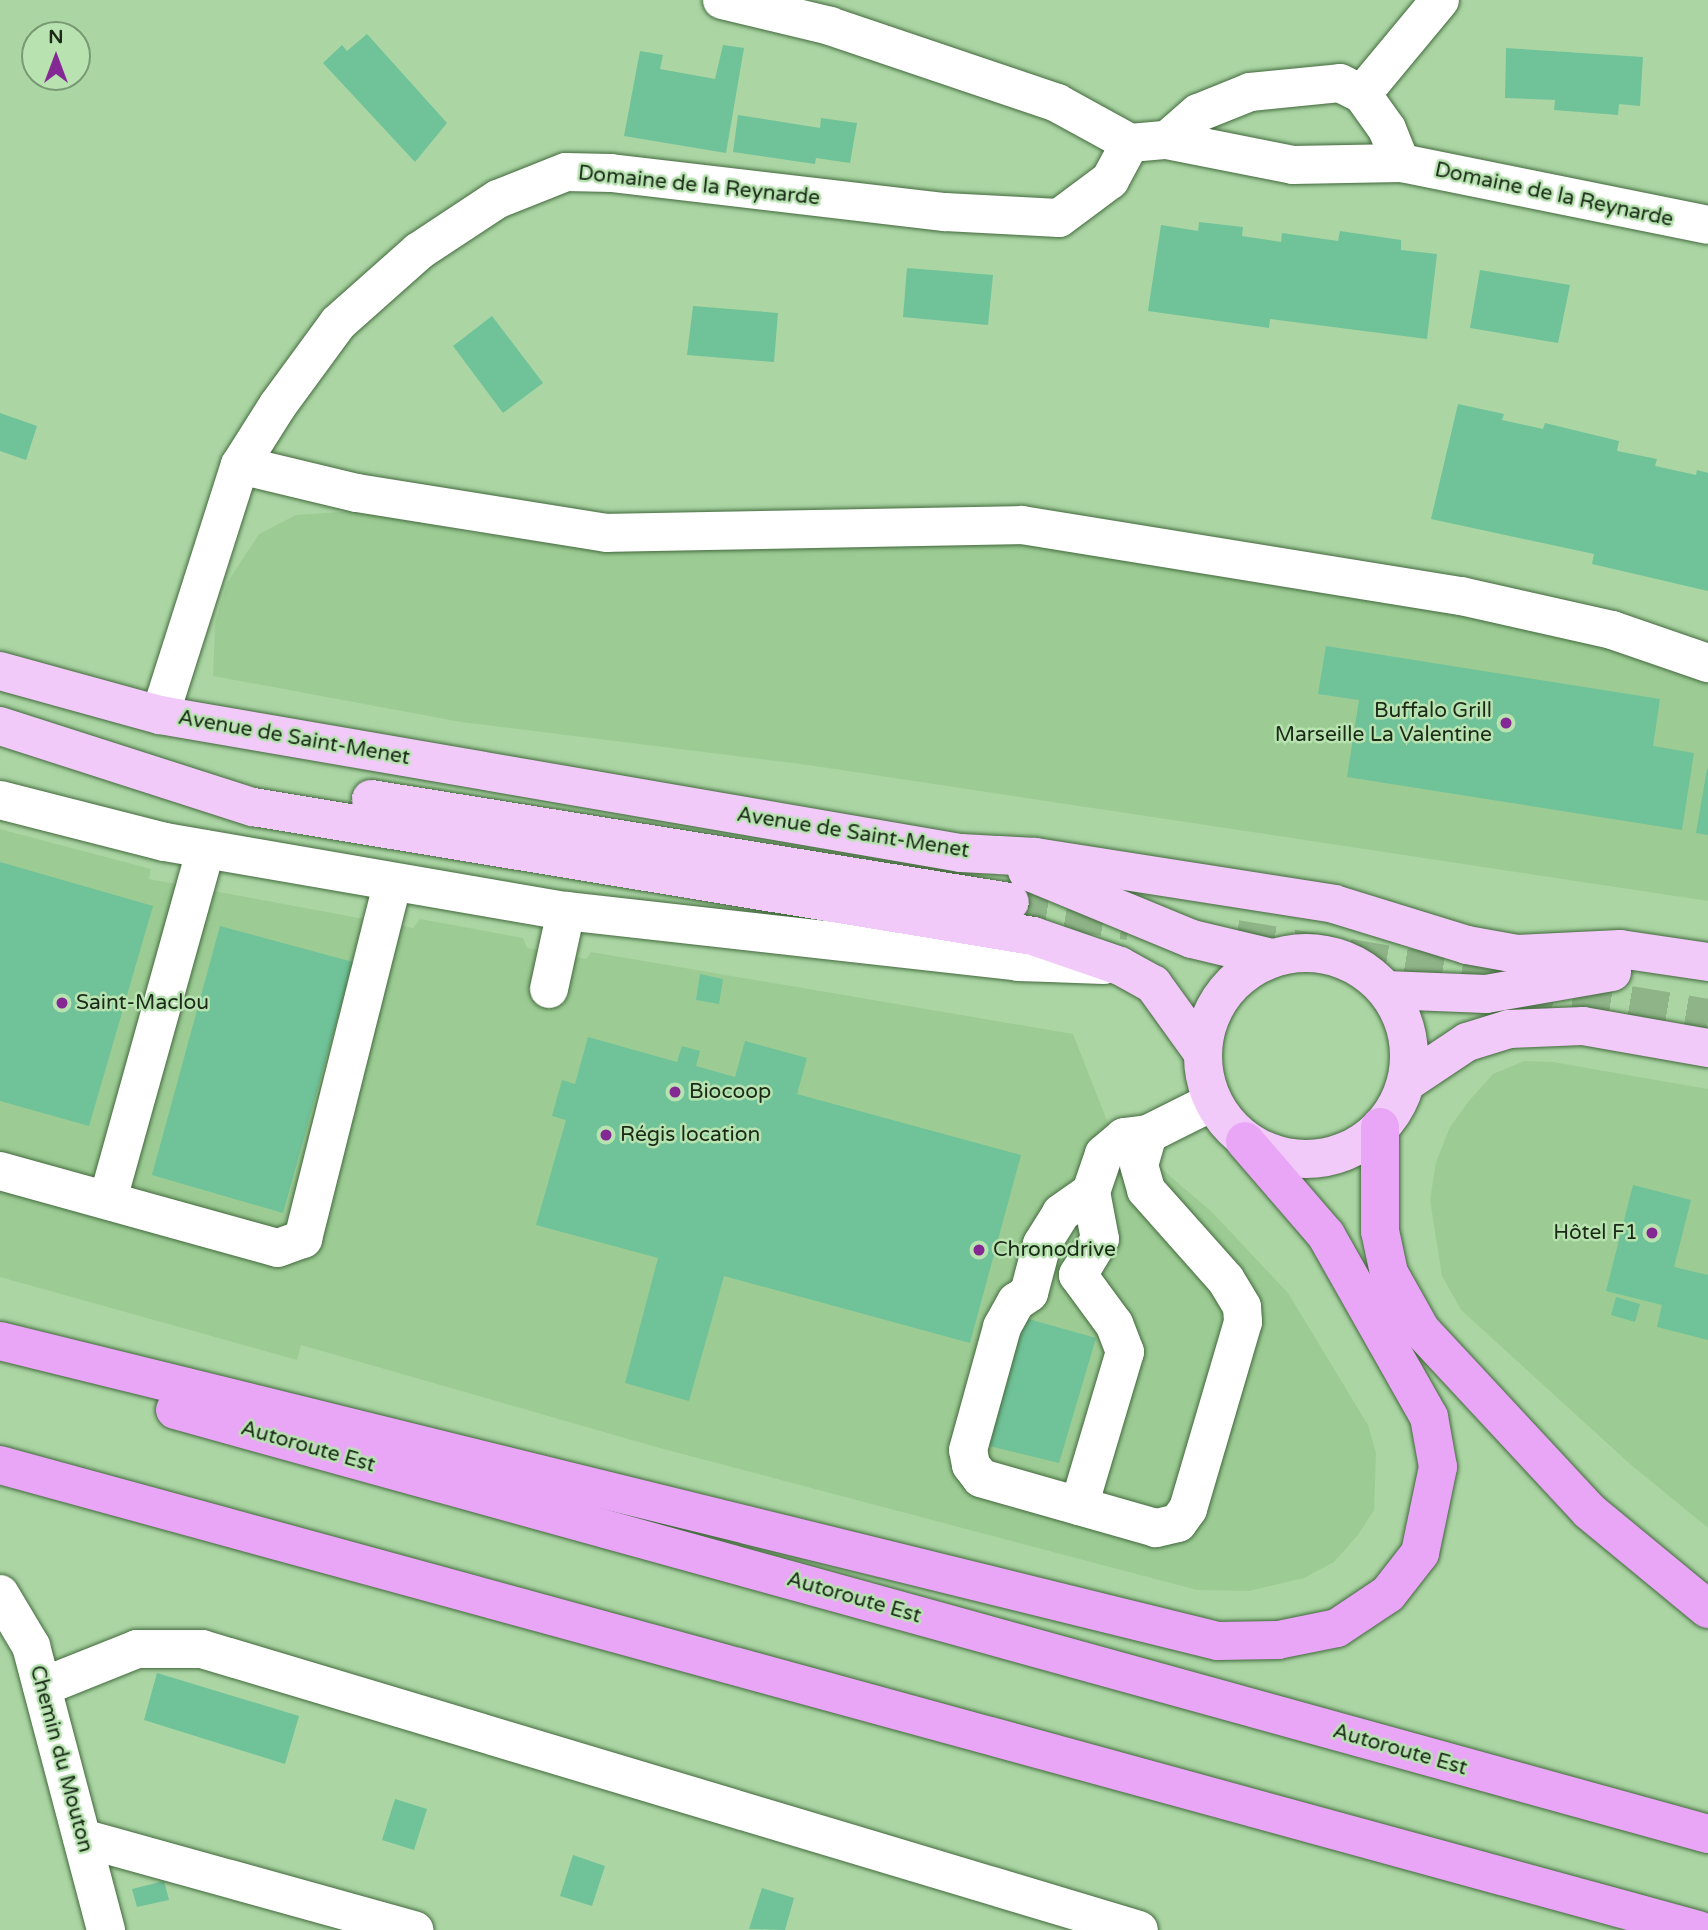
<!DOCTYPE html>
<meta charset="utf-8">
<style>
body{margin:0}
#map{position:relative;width:1708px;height:1930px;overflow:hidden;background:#abd6a4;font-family:"Varela Round",sans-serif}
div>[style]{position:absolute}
.built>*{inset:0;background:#9ccc94}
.building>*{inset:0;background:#70c299}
.major-tunnel>*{height:38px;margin-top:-19px;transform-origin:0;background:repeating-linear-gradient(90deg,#8eb488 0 38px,transparent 0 57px)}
.roads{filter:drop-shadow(0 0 2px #43693d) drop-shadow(0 0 2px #43693d)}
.minor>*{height:38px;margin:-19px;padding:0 19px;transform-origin:19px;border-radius:19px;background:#fff}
.major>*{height:38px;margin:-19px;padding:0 19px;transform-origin:19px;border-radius:19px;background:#f2cafa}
.major>.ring{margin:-19px;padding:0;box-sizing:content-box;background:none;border:38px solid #f2cafa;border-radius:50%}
.highway>*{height:38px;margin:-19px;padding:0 19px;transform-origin:19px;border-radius:19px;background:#e9a6f6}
.dots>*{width:19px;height:19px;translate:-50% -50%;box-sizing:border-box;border:4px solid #b8e3b1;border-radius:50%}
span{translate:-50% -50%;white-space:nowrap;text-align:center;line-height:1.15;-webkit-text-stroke:5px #b8e3b1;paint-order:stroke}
.street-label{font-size:21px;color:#1a2a17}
.poi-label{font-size:21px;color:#1a2a17}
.right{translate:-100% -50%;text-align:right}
.left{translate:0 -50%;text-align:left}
.north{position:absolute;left:21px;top:21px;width:70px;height:70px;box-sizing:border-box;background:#b8e3b1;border:2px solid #799973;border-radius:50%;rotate:0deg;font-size:19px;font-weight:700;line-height:28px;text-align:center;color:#1a2a17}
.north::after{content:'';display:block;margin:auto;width:24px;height:32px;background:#842894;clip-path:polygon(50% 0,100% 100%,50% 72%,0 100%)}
</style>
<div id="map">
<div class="built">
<div style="clip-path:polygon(371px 510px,469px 533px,574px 546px,1020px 541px,1467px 611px,1592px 644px,1708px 683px,1708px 901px,808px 765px,461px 722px,213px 676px,215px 623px,227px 583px,259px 534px,296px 515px)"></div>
<div style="clip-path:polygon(0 829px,151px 869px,149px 879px,413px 928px,420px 919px,523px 938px,527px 948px,586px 959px,591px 952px,1073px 1034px,1108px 1123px,1212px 1212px,1288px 1293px,1368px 1425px,1376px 1453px,1374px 1510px,1358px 1535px,1334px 1562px,1304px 1578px,1249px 1591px,1197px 1590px,656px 1447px,301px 1345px,297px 1360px,0 1277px)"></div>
<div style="clip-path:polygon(1524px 1061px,1553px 1062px,1708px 1089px,1708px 1528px,1630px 1464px,1461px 1310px,1442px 1276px,1430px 1200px,1436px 1162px,1450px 1127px,1468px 1102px,1493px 1074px)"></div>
</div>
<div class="building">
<div style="clip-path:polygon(367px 34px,447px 123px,415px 162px,323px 63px,342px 45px,347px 51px)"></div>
<div style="clip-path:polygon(723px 45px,744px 48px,726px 153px,624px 136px,640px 51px,663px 55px,660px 69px,715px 79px)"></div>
<div style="clip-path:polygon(1506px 48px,1643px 57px,1640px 106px,1619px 104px,1618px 115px,1554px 110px,1555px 100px,1505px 98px)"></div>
<div style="clip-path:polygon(738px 115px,820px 128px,821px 118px,857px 123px,850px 163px,816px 158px,815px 164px,733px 152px)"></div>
<div style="clip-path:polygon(1199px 222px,1243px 227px,1242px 236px,1281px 242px,1282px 233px,1338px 241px,1340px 231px,1401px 240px,1401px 250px,1437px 254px,1427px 339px,1270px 319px,1269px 328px,1148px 311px,1161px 225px,1198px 231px)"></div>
<div style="clip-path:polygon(907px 268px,993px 275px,988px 325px,903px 317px)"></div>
<div style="clip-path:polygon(1480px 270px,1570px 285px,1558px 343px,1470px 328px)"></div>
<div style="clip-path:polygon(693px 306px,778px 313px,774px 362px,687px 355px)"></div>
<div style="clip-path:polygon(492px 316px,543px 383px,503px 413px,453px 346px)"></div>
<div style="clip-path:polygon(1458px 404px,1504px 414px,1502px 420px,1543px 429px,1545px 423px,1619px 441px,1617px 451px,1657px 459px,1655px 466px,1696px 475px,1697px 470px,1708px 473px,1708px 591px,1592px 564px,1594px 554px,1431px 519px)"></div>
<div style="clip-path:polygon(0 413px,37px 426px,26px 460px,0 451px)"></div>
<div style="clip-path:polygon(1326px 646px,1660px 699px,1653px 746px,1694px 753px,1682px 830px,1347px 777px,1359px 700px,1318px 694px)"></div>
<div style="clip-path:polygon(1707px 769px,1708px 769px,1708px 835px,1696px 833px)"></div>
<div style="clip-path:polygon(0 862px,153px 906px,89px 1126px,0 1101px)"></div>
<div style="clip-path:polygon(220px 926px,353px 962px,283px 1213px,152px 1175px)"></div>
<div style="clip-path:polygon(700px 974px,723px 979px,719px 1004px,696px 1000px)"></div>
<div style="clip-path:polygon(588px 1037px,677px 1062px,682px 1046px,700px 1051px,696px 1066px,735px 1077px,745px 1041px,807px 1058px,797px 1094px,1021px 1155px,970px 1343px,724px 1276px,689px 1401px,625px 1383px,658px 1258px,536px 1225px,566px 1120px,552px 1116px,562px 1080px,575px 1084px)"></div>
<div style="clip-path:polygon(1633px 1185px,1691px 1200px,1674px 1267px,1708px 1275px,1708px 1340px,1657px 1327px,1662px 1305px,1606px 1291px)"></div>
<div style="clip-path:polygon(1616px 1297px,1640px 1304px,1635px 1322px,1611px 1315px)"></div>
<div style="clip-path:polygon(1025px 1318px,1096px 1338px,1059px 1463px,989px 1446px)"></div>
<div style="clip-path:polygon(157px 1673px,299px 1716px,285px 1764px,144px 1720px)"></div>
<div style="clip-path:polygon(395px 1799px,427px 1809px,414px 1850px,382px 1840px)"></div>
<div style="clip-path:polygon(573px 1855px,605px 1866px,592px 1906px,560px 1896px)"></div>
<div style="clip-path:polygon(164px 1881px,169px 1900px,137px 1907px,132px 1889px)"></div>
<div style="clip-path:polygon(762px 1888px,794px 1898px,785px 1930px,749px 1929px)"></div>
</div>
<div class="major-tunnel">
<div style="left:1010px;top:902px;width:121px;rotate:9.1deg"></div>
<div style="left:1236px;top:939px;width:479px;rotate:9.5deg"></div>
</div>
<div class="roads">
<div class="minor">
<div style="left:722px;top:0;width:111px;rotate:13.5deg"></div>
<div style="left:830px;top:26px;width:240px;rotate:18.7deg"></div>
<div style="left:1057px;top:103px;width:83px;rotate:28.7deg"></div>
<div style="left:1130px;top:143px;width:37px;rotate:-5deg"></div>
<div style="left:1167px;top:140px;width:128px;rotate:11.2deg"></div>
<div style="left:1293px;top:165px;width:108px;rotate:-1.1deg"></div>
<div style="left:1401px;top:163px;width:313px;rotate:11.4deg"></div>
<div style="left:1362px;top:94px;width:122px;rotate:-50.3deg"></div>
<div style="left:1167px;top:140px;width:41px;rotate:-41.1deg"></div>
<div style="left:1198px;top:113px;width:56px;rotate:-22deg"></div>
<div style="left:1250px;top:92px;width:90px;rotate:-5.7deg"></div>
<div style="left:1340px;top:83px;width:25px;rotate:27deg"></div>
<div style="left:1362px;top:94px;width:43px;rotate:54.5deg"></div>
<div style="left:1387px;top:129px;width:37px;rotate:68deg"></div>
<div style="left:240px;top:465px;width:120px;rotate:13.5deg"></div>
<div style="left:357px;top:493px;width:253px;rotate:9.1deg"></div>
<div style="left:607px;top:533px;width:415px;rotate:-1.1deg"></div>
<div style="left:1022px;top:525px;width:445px;rotate:9.2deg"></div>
<div style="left:1461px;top:596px;width:155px;rotate:12.7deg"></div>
<div style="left:1612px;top:630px;width:102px;rotate:19deg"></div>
<div style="left:160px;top:715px;width:262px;rotate:-72.3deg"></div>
<div style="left:240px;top:465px;width:71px;rotate:-57.7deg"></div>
<div style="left:278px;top:405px;width:102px;rotate:-53.8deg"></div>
<div style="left:338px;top:323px;width:108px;rotate:-41.6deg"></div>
<div style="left:419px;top:251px;width:95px;rotate:-33.4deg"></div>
<div style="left:498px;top:199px;width:73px;rotate:-21.7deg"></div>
<div style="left:566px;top:172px;width:45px;rotate:1.3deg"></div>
<div style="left:611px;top:173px;width:336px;rotate:6.7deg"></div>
<div style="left:945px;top:212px;width:114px;rotate:3deg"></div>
<div style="left:1059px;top:218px;width:64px;rotate:-36.7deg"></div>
<div style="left:1110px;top:180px;width:42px;rotate:-61.6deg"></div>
<div style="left:0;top:800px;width:170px;rotate:14.3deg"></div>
<div style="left:165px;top:842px;width:407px;rotate:9.8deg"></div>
<div style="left:566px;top:911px;width:455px;rotate:6.4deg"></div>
<div style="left:1018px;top:962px;width:86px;rotate:2deg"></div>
<div style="left:549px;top:989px;width:80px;rotate:-77.7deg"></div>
<div style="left:1148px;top:1134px;width:32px;rotate:106deg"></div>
<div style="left:1139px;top:1165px;width:26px;rotate:74deg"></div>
<div style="left:1146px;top:1190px;width:120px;rotate:48.4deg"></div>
<div style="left:1226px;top:1280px;width:31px;rotate:59deg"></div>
<div style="left:1242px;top:1307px;width:15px;rotate:86deg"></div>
<div style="left:1243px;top:1322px;width:195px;rotate:106.4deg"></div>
<div style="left:1188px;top:1509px;width:17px;rotate:126deg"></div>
<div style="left:1178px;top:1523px;width:23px;rotate:167deg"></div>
<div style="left:1156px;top:1528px;width:182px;rotate:-164.1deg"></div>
<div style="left:981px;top:1478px;width:16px;rotate:-128deg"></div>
<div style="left:971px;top:1465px;width:15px;rotate:-101deg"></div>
<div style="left:968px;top:1450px;width:128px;rotate:-74.5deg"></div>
<div style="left:1002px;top:1327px;width:29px;rotate:-61deg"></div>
<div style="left:1016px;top:1302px;width:16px;rotate:-35deg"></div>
<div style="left:1029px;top:1293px;width:51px;rotate:-75.1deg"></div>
<div style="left:1042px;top:1244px;width:36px;rotate:-58deg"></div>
<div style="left:1061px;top:1213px;width:37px;rotate:-35deg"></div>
<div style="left:1091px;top:1192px;width:40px;rotate:-71.1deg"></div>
<div style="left:1104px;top:1154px;width:26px;rotate:-40deg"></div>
<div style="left:1124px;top:1137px;width:24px;rotate:-7deg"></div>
<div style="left:1148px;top:1134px;width:72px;rotate:-26.6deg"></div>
<div style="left:0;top:1171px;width:288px;rotate:15.5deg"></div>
<div style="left:278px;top:1248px;width:27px;rotate:-20deg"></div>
<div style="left:303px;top:1239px;width:368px;rotate:-75.9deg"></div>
<div style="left:108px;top:1199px;width:363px;rotate:-74.4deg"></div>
<div style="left:1079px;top:1506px;width:161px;rotate:-73.4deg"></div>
<div style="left:1125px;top:1352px;width:30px;rotate:-111deg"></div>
<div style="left:1114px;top:1324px;width:61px;rotate:-126.3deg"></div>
<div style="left:1078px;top:1275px;width:42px;rotate:-58.6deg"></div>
<div style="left:1100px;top:1239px;width:48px;rotate:-100.8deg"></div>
<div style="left:0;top:1594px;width:61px;rotate:59.2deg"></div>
<div style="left:31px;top:1646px;width:294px;rotate:75.2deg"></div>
<div style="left:42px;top:1687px;width:102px;rotate:-21.8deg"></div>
<div style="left:137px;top:1649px;width:65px"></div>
<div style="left:202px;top:1649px;width:978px;rotate:16.69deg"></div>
<div style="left:82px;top:1838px;width:345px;rotate:15.5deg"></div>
</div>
<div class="major">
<div style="left:0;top:671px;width:166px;rotate:15.4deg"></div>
<div style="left:160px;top:715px;width:813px;rotate:9.78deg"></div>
<div style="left:961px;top:853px;width:74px;rotate:3.1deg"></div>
<div style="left:1035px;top:857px;width:303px;rotate:8.9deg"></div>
<div style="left:1334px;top:904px;width:139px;rotate:17.1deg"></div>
<div style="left:1467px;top:945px;width:51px;rotate:10.2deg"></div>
<div style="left:1517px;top:954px;width:103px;rotate:-2.8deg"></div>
<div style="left:1620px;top:949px;width:89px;rotate:8.4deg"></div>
<div style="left:0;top:726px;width:266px;rotate:17.8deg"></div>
<div style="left:253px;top:807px;width:791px;rotate:9.39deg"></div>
<div style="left:1033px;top:936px;width:92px;rotate:19deg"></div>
<div style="left:1120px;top:966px;width:38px;rotate:29deg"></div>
<div style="left:1153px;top:984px;width:84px;rotate:54.2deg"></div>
<div style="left:371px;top:799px;width:647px;rotate:9.16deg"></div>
<div style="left:1027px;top:871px;width:178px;rotate:22.4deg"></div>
<div style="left:1192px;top:939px;width:82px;rotate:13.4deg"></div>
<div class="ring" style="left:1203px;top:953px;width:168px;height:168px"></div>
<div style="left:1386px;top:990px;width:100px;rotate:2.3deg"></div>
<div style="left:1486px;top:994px;width:128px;rotate:-9.9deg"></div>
<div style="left:1407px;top:1082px;width:72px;rotate:-33.7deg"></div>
<div style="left:1467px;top:1042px;width:44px;rotate:-17.2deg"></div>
<div style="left:1509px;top:1029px;width:74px;rotate:-2.3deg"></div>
<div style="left:1583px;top:1026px;width:127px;rotate:10deg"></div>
</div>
<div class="highway">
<div style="left:1380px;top:1127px;width:104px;rotate:90deg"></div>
<div style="left:1380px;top:1231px;width:43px;rotate:77.9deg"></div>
<div style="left:1389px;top:1273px;width:65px;rotate:60.7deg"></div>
<div style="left:1421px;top:1330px;width:247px;rotate:47.1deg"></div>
<div style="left:1589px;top:1511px;width:154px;rotate:39.5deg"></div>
<div style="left:0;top:1341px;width:1254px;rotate:13.84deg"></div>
<div style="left:1218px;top:1641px;width:60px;rotate:-1deg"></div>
<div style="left:1278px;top:1640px;width:60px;rotate:-11.5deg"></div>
<div style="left:1337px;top:1628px;width:61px;rotate:-33.7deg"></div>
<div style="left:1388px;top:1594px;width:52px;rotate:-52deg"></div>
<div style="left:1420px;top:1553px;width:88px;rotate:-78.2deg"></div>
<div style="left:1438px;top:1467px;width:51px;rotate:-100.2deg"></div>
<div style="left:1429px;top:1417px;width:209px;rotate:-119.5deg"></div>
<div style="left:1326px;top:1235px;width:124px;rotate:-130.8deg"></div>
<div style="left:175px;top:1410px;width:1591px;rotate:15.46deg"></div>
<div style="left:0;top:1465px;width:1761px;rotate:15.31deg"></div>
</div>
</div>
<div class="dots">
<div style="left:1506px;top:723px;background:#842894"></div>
<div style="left:62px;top:1003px;background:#842894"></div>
<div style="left:675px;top:1092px;background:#842894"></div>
<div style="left:606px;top:1135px;background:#842894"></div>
<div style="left:1652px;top:1233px;background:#842894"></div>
<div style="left:979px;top:1250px;background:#842894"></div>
</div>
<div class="street-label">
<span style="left:699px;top:186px;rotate:6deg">Domaine de la Reynarde</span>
<span style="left:1554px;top:195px;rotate:12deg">Domaine de la Reynarde</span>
<span style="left:294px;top:738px;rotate:10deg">Avenue de Saint-Menet</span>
<span style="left:853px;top:833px;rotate:9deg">Avenue de Saint-Menet</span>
<span style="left:308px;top:1447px;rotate:16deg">Autoroute Est</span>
<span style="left:854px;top:1598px;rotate:16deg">Autoroute Est</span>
<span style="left:1400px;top:1750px;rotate:16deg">Autoroute Est</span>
<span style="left:61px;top:1759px;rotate:75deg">Chemin du Mouton</span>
</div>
<div class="poi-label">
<span class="right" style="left:1492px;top:723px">Buffalo Grill<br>Marseille La Valentine</span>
<span class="left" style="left:76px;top:1003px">Saint-Maclou</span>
<span class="left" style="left:689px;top:1092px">Biocoop</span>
<span class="left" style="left:620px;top:1135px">Régis location</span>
<span class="right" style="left:1638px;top:1233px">Hôtel F1</span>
<span class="left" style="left:993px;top:1250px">Chronodrive</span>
</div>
<div class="north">N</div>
</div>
